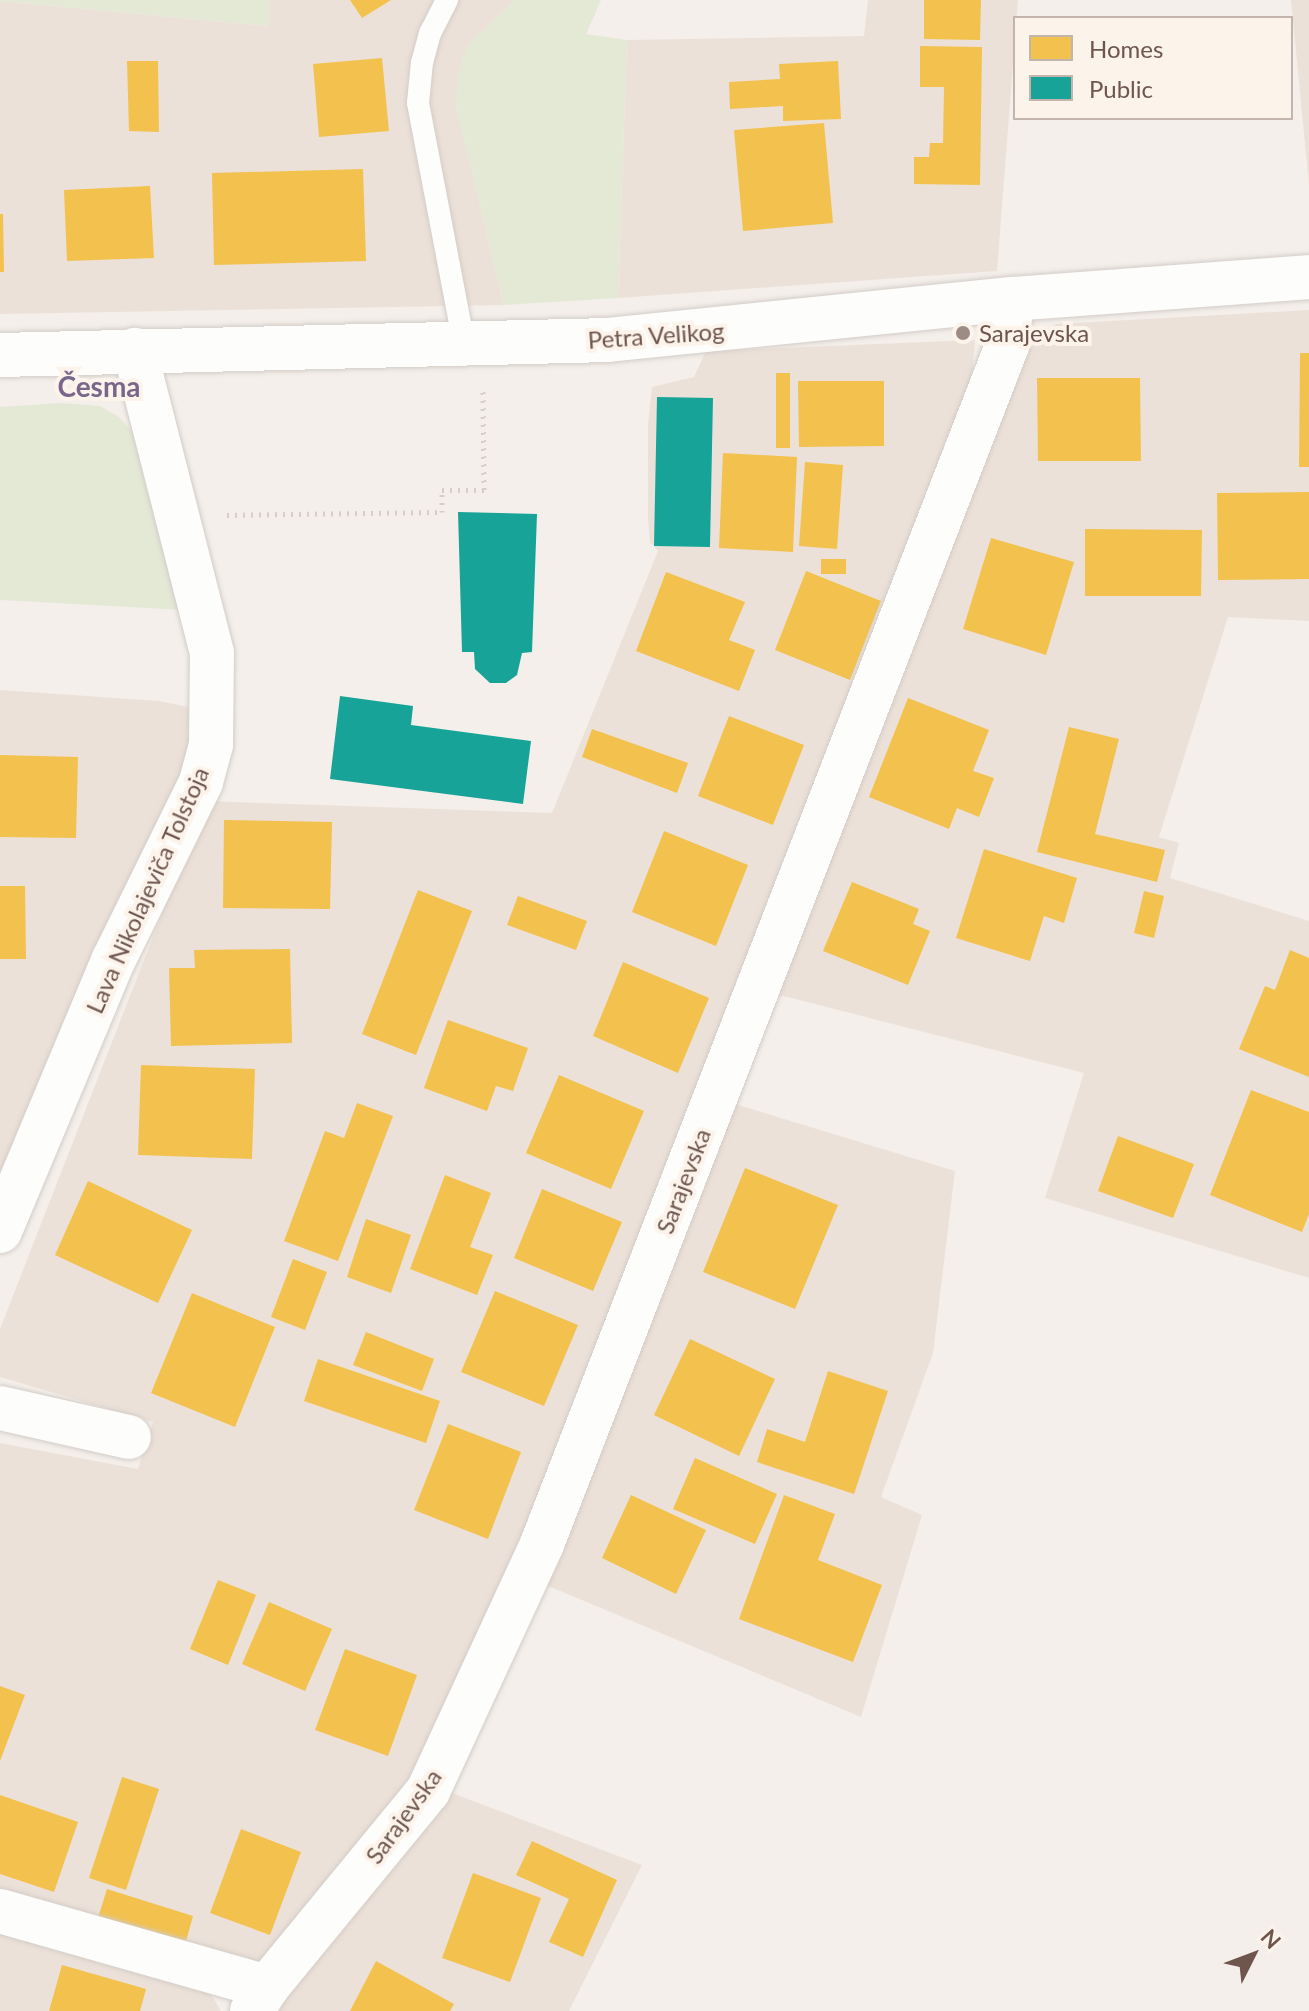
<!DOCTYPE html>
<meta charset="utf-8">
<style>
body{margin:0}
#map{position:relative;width:1309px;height:2011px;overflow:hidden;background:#f4efea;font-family:Lato,sans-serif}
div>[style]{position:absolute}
.residential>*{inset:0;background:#ece1d8}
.green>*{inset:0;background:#e4e9d6}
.homes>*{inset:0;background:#f2c14e}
.public>*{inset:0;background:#17a398}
.path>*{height:5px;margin-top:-2.5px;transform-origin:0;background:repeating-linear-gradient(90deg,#d6cecb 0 2px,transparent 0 8px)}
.roads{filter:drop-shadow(0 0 2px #d3ccc8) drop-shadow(0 0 2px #d3ccc8)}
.service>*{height:22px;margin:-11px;padding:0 11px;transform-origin:11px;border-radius:11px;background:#fdfdfc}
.minor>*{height:44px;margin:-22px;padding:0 22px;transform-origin:22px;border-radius:22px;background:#fdfdfc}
.tertiary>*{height:44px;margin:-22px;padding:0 22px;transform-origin:22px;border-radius:22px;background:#fdfdfc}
.dots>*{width:22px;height:22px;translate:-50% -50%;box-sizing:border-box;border:4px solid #fcf3eb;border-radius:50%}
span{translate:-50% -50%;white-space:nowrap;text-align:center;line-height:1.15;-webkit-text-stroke:8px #fcf3eb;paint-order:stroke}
.poi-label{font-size:24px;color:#6e564e}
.left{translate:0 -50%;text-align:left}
.street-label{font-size:24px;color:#6e564e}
.quarter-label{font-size:28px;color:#7a668b;font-weight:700}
.legend{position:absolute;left:1013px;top:16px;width:280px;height:104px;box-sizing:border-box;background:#fcf3eb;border:2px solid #c3b4ac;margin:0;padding:10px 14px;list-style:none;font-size:24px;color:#6e564e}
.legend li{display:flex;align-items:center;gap:16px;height:40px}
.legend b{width:40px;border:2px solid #c3b4ac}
.north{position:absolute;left:1213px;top:1915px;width:80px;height:80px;-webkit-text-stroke:6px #fcf3eb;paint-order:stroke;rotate:48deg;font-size:22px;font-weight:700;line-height:32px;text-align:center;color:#6e564e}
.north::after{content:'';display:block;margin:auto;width:28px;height:36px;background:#6e564e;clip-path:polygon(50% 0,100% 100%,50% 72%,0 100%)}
</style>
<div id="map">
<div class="residential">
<div style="clip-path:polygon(269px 0,515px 0,468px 45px,456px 104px,504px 305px,0 314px,0 1px,269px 26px)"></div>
<div style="clip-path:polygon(868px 0,1018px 0,997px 271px,618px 298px,627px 40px,864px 36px)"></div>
<div style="clip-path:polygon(1291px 0,1309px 0,1309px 185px)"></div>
<div style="clip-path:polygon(1309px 310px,1309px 621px,1228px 617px,1159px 837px,1179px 843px,1170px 878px,1309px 921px,1309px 1278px,1045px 1198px,1084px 1073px,772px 993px,1028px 348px,1038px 335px,1056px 324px)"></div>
<div style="clip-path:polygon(975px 340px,971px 390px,523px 1538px,424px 1759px,281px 1949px,256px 1962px,233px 1962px,0 1888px,0 1443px,138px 1469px,153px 1422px,0 1377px,0 1329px,206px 801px,552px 813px,658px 551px,650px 542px,648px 518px,648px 425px,652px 387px,694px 377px,706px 351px)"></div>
<div style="clip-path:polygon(0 690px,159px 701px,198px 709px,198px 734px,0 1191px)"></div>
<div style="clip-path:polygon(735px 1104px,955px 1171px,933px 1353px,881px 1497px,922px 1515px,861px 1717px,546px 1585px)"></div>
<div style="clip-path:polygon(449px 1792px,642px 1865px,569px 2011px,278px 2011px,290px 1988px)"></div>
<div style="clip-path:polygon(0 1931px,209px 1991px,221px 2011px,0 2011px)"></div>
</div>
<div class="green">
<div style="clip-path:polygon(0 0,269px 0,269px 26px,0 1px)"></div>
<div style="clip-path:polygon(515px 0,601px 0,586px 34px,627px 40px,618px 298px,504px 305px,456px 104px,459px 70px,468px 45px)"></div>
<div style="clip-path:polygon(62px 403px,100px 406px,119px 417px,139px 439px,183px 610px,0 600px,0 407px)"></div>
</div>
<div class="homes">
<div style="clip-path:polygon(350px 0,391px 0,362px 18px)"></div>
<div style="clip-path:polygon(924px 0,981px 0,980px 40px,924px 39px)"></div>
<div style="clip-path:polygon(920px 46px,982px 47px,980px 185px,914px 184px,914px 157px,929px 157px,930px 143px,943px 143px,944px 87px,920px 87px)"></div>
<div style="clip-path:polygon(382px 58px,389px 131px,319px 137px,313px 64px)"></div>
<div style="clip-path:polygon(127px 61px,158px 61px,159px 132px,129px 131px)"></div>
<div style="clip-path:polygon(838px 61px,841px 119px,783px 121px,783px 106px,730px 109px,729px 82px,780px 79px,779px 64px)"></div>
<div style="clip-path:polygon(824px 123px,833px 223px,743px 231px,734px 130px)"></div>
<div style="clip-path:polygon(363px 169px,366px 261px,214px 265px,212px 173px)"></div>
<div style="clip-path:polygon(150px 186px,154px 258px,67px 261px,64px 190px)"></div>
<div style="clip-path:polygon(0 214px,3px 214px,4px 272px,0 272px)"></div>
<div style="clip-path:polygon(1300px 353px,1309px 353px,1309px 467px,1299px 467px)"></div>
<div style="clip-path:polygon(776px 373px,790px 373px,790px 448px,776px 448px)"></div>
<div style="clip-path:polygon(1037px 378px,1140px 378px,1141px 461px,1038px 461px)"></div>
<div style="clip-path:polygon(798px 381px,884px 381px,884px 446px,799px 447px)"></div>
<div style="clip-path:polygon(723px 453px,797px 457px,793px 552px,719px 548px)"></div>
<div style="clip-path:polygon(805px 462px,843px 465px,837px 549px,799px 546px)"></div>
<div style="clip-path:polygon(1309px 492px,1309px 579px,1218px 580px,1217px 493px)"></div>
<div style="clip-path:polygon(1085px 529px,1202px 530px,1201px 596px,1085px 596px)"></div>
<div style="clip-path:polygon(991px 538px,1074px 562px,1046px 655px,963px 629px)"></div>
<div style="clip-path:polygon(821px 559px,846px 559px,846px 574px,821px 574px)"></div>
<div style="clip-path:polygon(806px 571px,881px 601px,850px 680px,775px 650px)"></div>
<div style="clip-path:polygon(666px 572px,745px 602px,729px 640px,755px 650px,739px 691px,636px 651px)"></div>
<div style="clip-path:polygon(908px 698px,989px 730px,973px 771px,994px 778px,979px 817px,957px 808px,949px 829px,869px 797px)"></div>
<div style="clip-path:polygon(729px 716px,804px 745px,773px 825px,698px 796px)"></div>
<div style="clip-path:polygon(1069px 727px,1119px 739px,1095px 834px,1165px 850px,1157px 882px,1037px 852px)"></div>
<div style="clip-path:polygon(592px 729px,688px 763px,677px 793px,582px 757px)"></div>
<div style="clip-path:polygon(0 755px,78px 757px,76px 838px,0 837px)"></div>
<div style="clip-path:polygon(224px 820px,332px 822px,330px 909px,223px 908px)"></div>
<div style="clip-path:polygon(664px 831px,748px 865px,716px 946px,632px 912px)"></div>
<div style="clip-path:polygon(984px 849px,1077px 878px,1064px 923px,1044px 916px,1030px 961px,956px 938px)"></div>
<div style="clip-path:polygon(852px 882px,919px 909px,913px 924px,930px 931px,908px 985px,823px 951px)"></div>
<div style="clip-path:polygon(0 886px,25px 886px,26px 959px,0 959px)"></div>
<div style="clip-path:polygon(418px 890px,472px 911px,416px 1055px,362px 1034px)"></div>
<div style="clip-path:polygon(1144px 891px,1164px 896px,1154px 938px,1134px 933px)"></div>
<div style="clip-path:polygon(518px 896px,587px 921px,576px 950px,507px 925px)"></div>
<div style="clip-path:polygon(290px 949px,292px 1043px,171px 1046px,169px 968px,195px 968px,194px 950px)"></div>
<div style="clip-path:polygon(1290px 950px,1309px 958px,1309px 1077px,1239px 1049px,1265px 986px,1275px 990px)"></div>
<div style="clip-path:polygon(623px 962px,709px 998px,678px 1073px,593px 1036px)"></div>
<div style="clip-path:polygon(448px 1020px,528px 1048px,513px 1091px,496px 1086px,487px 1111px,424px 1088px)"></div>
<div style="clip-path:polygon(141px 1065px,255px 1069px,252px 1159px,138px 1155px)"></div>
<div style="clip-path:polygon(559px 1075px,644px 1111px,611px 1189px,526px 1153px)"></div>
<div style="clip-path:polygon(1251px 1090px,1309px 1112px,1309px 1214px,1302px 1232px,1210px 1195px)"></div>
<div style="clip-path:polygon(357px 1103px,393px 1116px,338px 1261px,284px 1241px,325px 1131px,344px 1138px)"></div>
<div style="clip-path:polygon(1118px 1136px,1194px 1164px,1173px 1218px,1098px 1191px)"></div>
<div style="clip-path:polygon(745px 1168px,838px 1205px,795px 1309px,703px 1272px)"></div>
<div style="clip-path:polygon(445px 1175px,491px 1193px,470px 1247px,493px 1255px,477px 1295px,410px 1269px)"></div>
<div style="clip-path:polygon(88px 1181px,192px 1230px,158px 1303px,55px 1255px)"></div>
<div style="clip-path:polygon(542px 1189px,622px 1222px,593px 1291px,514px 1258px)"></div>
<div style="clip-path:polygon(366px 1219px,411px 1235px,391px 1293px,347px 1277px)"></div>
<div style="clip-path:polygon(293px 1259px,327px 1272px,305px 1330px,271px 1317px)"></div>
<div style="clip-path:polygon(495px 1291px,578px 1325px,544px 1406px,461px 1372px)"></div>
<div style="clip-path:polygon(192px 1293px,275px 1327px,235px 1427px,151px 1393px)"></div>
<div style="clip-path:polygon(366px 1332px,434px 1359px,422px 1391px,353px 1365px)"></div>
<div style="clip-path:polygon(690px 1339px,775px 1379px,739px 1456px,654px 1415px)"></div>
<div style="clip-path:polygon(318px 1359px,440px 1401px,426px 1443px,304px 1401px)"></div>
<div style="clip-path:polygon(828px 1371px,888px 1391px,854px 1494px,757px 1462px,767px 1429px,805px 1442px)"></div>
<div style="clip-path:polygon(448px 1424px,521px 1452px,488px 1539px,414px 1510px)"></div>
<div style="clip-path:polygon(695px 1458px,777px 1494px,755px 1544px,673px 1509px)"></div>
<div style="clip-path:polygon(631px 1495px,706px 1530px,676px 1594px,602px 1558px)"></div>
<div style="clip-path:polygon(784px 1495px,835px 1514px,818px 1560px,882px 1585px,853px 1662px,739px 1619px)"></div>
<div style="clip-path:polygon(218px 1580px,256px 1595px,228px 1665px,190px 1649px)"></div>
<div style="clip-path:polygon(269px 1602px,332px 1629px,305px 1691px,242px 1664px)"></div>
<div style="clip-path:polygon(345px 1649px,417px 1675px,388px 1756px,315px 1730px)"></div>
<div style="clip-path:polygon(0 1686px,25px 1695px,0 1761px)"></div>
<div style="clip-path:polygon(122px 1777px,159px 1789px,126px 1890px,89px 1878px)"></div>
<div style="clip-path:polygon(0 1795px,78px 1822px,54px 1892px,0 1874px)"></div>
<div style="clip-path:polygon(241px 1829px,301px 1852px,270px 1935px,210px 1913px)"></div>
<div style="clip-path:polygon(532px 1841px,617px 1880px,583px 1957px,549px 1942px,569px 1899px,516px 1875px)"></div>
<div style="clip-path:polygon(473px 1873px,541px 1898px,510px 1982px,442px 1958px)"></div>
<div style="clip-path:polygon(107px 1889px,193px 1916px,185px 1945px,98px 1918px)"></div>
<div style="clip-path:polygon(376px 1961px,454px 2004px,450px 2011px,350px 2011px)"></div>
<div style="clip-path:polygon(62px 1965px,146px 1989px,140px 2011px,49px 2011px)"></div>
</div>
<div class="public">
<div style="clip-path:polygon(657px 397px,713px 398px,710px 547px,654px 546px)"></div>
<div style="clip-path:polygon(458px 512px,537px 514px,532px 652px,522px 653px,517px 675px,506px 683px,490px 683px,475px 669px,474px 652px,462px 652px)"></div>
<div style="clip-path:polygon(340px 696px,413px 706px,411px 725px,531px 741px,523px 804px,330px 779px)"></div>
</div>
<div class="path">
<div style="left:227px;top:515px;width:215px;rotate:-0.8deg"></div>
<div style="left:442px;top:512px;width:22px;rotate:-90deg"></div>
<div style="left:442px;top:490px;width:42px"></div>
<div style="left:484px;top:490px;width:99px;rotate:-90.6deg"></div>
</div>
<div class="roads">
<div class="service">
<div style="left:447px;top:0;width:37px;rotate:117deg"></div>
<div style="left:430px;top:33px;width:30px;rotate:105deg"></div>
<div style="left:422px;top:62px;width:41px;rotate:95.6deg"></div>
<div style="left:418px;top:103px;width:245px;rotate:79.2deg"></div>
</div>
<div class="minor">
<div style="left:0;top:1231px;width:295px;rotate:-67.3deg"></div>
<div style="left:114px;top:959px;width:197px;rotate:-63.8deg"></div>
<div style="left:201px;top:782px;width:38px;rotate:-75deg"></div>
<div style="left:211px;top:745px;width:92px;rotate:-89.4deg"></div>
<div style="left:212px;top:653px;width:313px;rotate:-104.3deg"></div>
<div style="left:0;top:1408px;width:132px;rotate:12.7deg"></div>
<div style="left:0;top:1911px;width:278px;rotate:15.9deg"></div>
<div style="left:252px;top:2011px;width:28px;rotate:-58deg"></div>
<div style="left:267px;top:1987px;width:254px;rotate:-50.6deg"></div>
<div style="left:428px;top:1791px;width:272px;rotate:-65.2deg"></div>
<div style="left:542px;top:1544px;width:1285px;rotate:-68.79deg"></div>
<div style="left:1007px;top:346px;width:47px;rotate:-83.9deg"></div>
</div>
<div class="tertiary">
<div style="left:0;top:355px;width:608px;rotate:-1.41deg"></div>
<div style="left:608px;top:340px;width:406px;rotate:-5.8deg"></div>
<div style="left:1012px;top:299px;width:298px;rotate:-4.2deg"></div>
</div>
</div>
<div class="dots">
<div style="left:963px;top:333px;background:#9d8c85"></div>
</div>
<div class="poi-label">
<span class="left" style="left:979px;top:333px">Sarajevska</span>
</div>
<div class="street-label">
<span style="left:656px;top:335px;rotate:-4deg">Petra Velikog</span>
<span style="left:147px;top:890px;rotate:-66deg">Lava Nikolajeviča Tolstoja</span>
<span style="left:683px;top:1181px;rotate:-69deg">Sarajevska</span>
<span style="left:403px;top:1816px;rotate:-54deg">Sarajevska</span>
</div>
<div class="quarter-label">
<span style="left:99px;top:386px">Česma</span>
</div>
<ul class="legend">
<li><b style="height:22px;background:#f2c14e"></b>Homes</li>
<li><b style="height:22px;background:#17a398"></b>Public</li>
</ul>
<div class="north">N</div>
</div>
